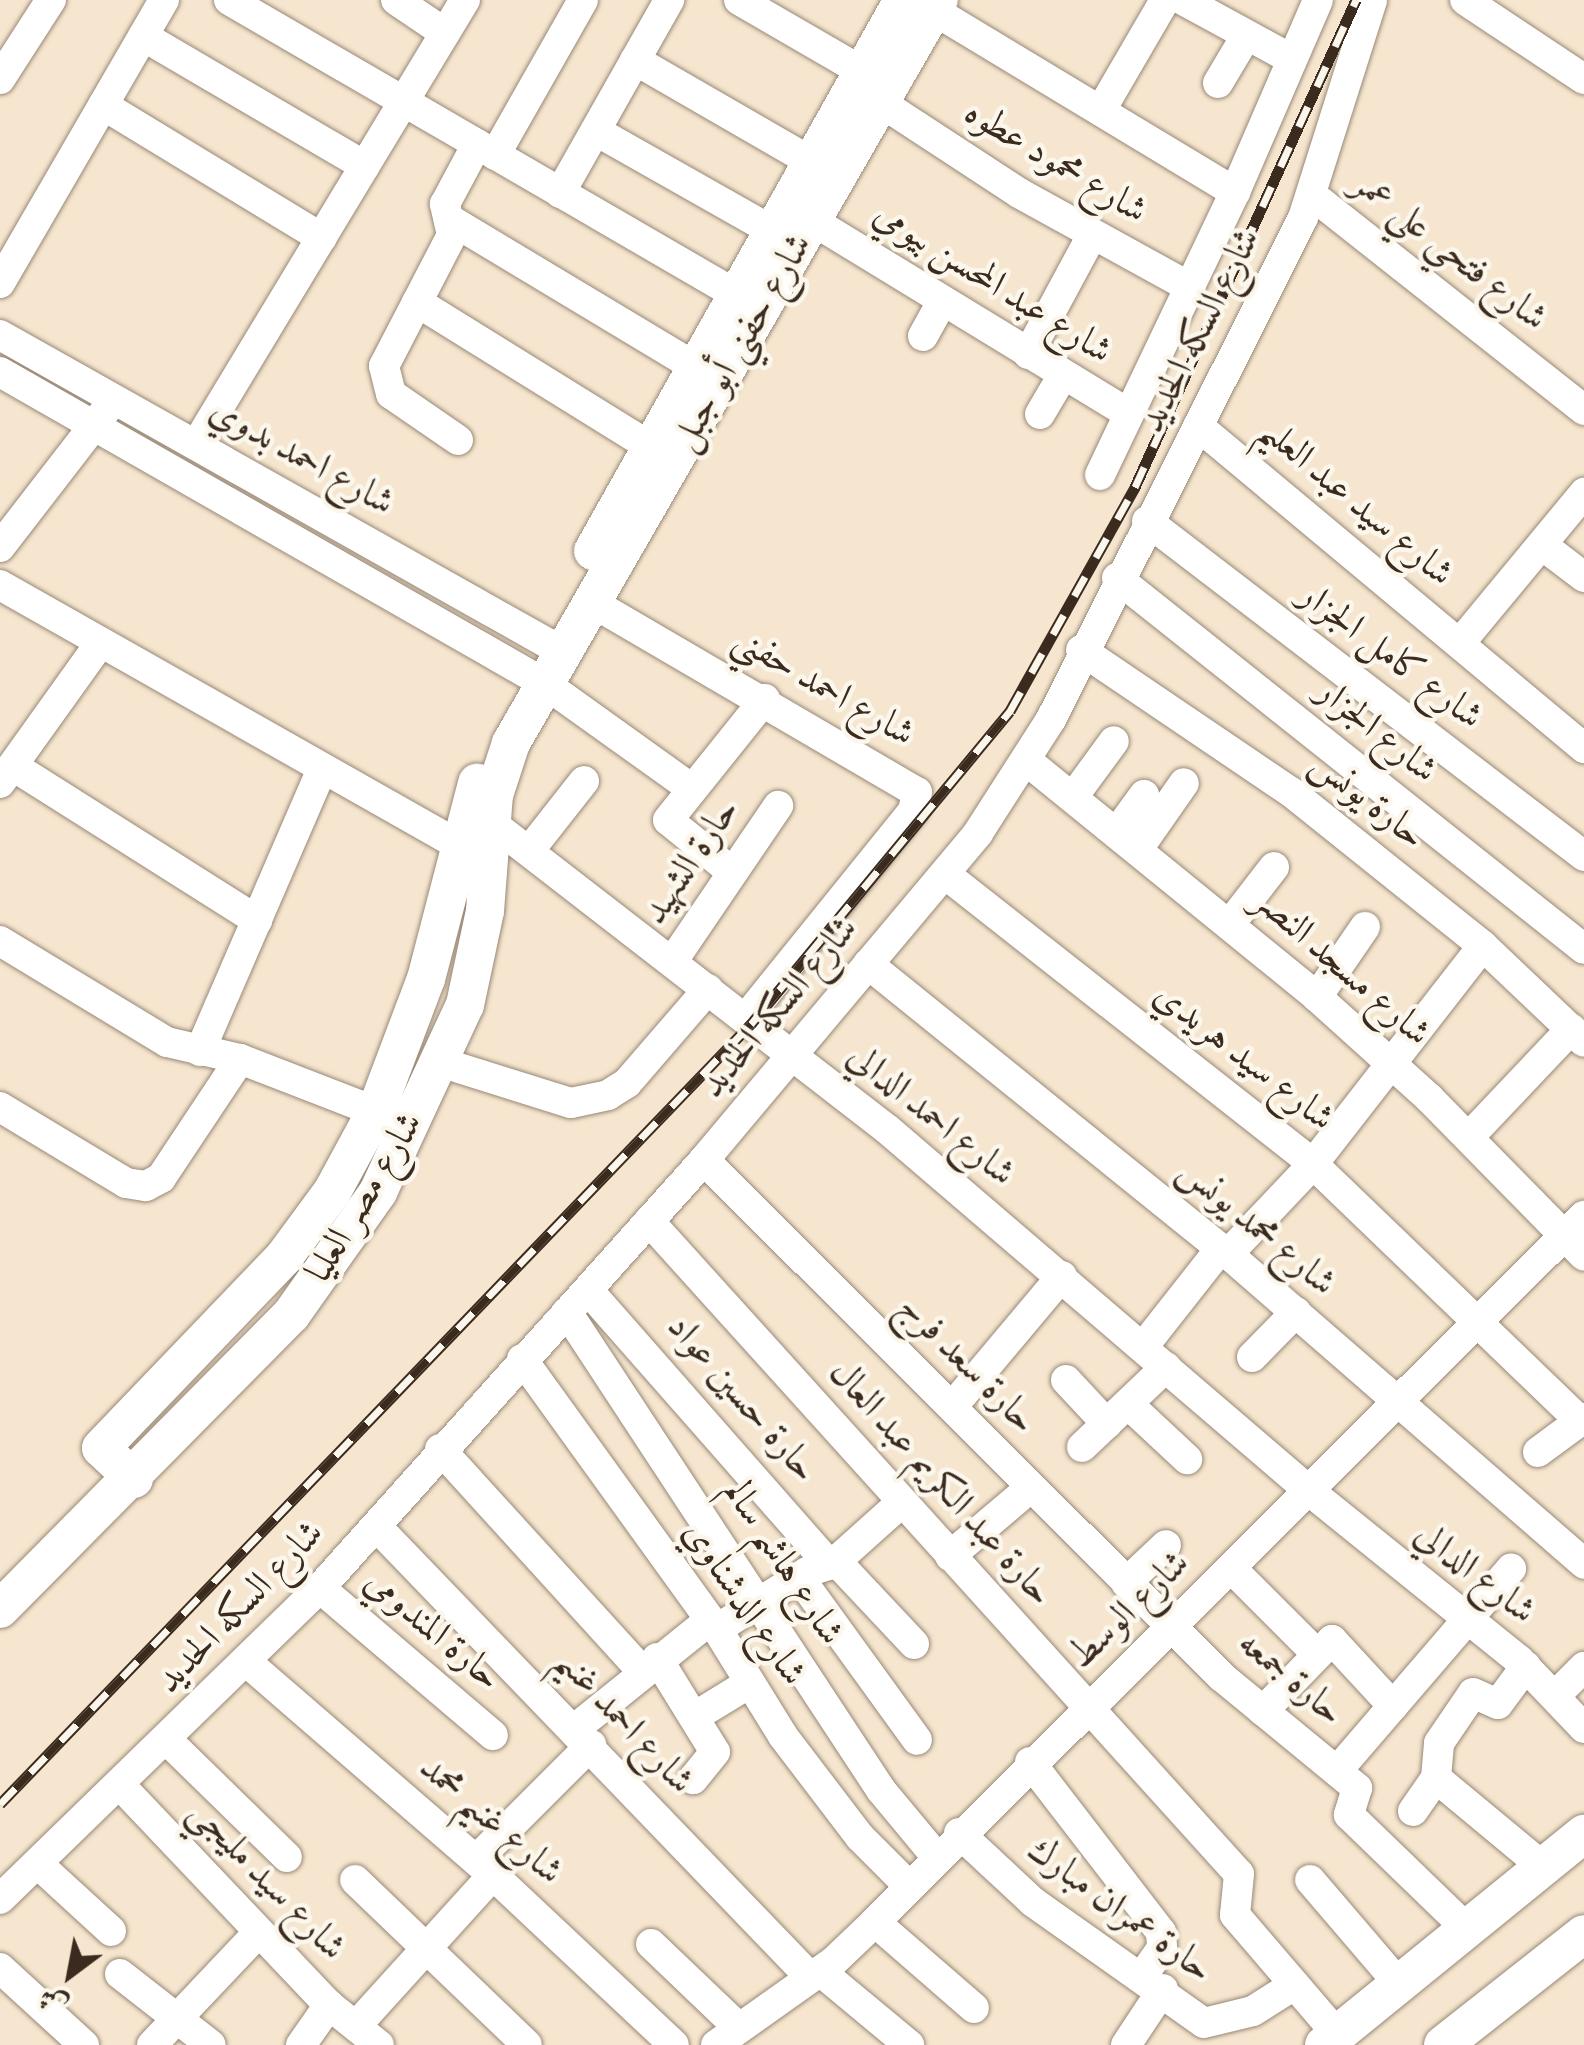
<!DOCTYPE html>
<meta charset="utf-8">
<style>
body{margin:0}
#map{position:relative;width:1584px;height:2045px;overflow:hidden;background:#f6e6cf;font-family:Vollkorn,Amiri,serif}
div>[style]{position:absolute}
.roads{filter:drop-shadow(0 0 2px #988876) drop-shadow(0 0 2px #988876)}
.minor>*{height:30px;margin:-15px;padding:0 15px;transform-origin:15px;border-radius:15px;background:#fff}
.tertiary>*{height:38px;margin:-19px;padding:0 19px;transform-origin:19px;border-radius:19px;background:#fff}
.rail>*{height:11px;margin-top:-5.5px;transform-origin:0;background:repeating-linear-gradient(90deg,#fbf7ec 0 22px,#3b2a1e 0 44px);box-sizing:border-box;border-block:2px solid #3b2a1e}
span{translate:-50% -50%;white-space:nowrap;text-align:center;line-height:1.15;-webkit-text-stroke:9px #fbf7ec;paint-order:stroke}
.street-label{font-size:38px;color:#3b2a1e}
.north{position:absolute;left:20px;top:1925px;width:100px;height:100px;-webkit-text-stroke:8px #fbf7ec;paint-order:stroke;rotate:212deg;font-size:28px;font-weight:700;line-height:40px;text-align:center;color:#3b2a1e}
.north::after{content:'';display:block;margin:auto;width:35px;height:45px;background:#3b2a1e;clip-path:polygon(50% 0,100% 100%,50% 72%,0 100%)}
</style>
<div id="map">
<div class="roads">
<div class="minor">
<div style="left:229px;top:0;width:587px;rotate:30.14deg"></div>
<div style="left:396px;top:0;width:59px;rotate:34deg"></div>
<div style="left:739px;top:0;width:162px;rotate:30.1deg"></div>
<div style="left:1183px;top:0;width:123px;rotate:28.6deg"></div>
<div style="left:1465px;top:0;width:143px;rotate:33.6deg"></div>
<div style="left:933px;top:10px;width:353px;rotate:31.1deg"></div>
<div style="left:143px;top:36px;width:257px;rotate:30.4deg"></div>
<div style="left:635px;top:60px;width:204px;rotate:30deg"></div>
<div style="left:0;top:79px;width:94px;rotate:-57.2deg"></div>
<div style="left:1218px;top:83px;width:55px;rotate:-59.2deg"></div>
<div style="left:880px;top:102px;width:166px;rotate:33.2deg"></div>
<div style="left:1019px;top:193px;width:196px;rotate:28.9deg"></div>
<div style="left:103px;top:105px;width:256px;rotate:31.3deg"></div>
<div style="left:1101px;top:110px;width:127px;rotate:-59.8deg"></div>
<div style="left:596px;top:131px;width:203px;rotate:29.5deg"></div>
<div style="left:495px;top:155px;width:178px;rotate:-60.4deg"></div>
<div style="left:560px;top:193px;width:222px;rotate:-60.5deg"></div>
<div style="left:1312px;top:195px;width:347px;rotate:38.3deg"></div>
<div style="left:449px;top:219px;width:289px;rotate:31deg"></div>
<div style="left:813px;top:221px;width:370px;rotate:31.4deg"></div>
<div style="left:0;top:283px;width:327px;rotate:-59.9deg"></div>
<div style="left:417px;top:302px;width:296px;rotate:31.8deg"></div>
<div style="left:0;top:335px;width:646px;rotate:29.38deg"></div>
<div style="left:923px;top:336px;width:39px;rotate:-61deg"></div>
<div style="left:1028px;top:354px;width:135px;rotate:-61.7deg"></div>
<div style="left:0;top:372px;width:627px;rotate:29.76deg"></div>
<div style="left:544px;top:683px;width:178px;rotate:35.6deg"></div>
<div style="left:1040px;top:414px;width:45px;rotate:-59.5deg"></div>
<div style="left:1198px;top:426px;width:503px;rotate:39.83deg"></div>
<div style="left:458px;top:440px;width:81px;rotate:-145.5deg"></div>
<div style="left:391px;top:394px;width:29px;rotate:-104deg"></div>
<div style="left:384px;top:366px;width:148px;rotate:-62.6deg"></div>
<div style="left:452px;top:235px;width:32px;rotate:-103deg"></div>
<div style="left:445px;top:204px;width:68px;rotate:-61.9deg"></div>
<div style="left:196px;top:445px;width:520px;rotate:-58.85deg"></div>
<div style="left:1100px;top:475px;width:314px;rotate:-64.5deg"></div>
<div style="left:1235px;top:192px;width:209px;rotate:-66.6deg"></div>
<div style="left:1147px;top:521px;width:551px;rotate:37.47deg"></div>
<div style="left:1542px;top:545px;width:53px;rotate:37.3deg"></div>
<div style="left:0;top:547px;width:172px;rotate:-52.3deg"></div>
<div style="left:1117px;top:578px;width:596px;rotate:38.46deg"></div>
<div style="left:0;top:585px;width:552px;rotate:29.54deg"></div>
<div style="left:593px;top:603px;width:375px;rotate:30.3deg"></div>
<div style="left:917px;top:792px;width:19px;rotate:102deg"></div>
<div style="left:913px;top:811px;width:267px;rotate:128.9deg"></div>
<div style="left:1460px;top:643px;width:195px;rotate:-50.4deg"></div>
<div style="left:1081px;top:650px;width:254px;rotate:34.1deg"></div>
<div style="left:1291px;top:792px;width:246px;rotate:38.7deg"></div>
<div style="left:1483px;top:946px;width:139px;rotate:43.5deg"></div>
<div style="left:1027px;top:761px;width:374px;rotate:39.1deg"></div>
<div style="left:1317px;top:997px;width:151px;rotate:42deg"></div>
<div style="left:1429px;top:1098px;width:221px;rotate:45.5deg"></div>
<div style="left:13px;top:766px;width:289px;rotate:32.3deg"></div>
<div style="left:0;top:783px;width:173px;rotate:-54.4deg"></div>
<div style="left:1073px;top:797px;width:69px;rotate:-53.8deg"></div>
<div style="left:489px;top:821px;width:503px;rotate:37.74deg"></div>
<div style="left:887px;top:1129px;width:553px;rotate:40.6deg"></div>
<div style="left:1307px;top:1489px;width:272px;rotate:38.9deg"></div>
<div style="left:1519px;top:1660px;width:94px;rotate:46.3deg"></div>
<div style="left:1117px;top:832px;width:46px;rotate:-53.9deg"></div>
<div style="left:1138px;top:849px;width:80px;rotate:-55.1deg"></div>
<div style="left:529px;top:851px;width:89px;rotate:-51.8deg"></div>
<div style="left:732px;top:872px;width:82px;rotate:-140.9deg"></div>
<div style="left:668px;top:820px;width:155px;rotate:-51.3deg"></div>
<div style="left:945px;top:874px;width:469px;rotate:38.2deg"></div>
<div style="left:1313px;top:1164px;width:371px;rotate:43.9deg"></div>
<div style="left:1230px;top:924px;width:72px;rotate:-52.3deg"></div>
<div style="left:0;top:941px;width:195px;rotate:31.2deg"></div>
<div style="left:167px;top:1042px;width:75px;rotate:13.1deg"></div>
<div style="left:240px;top:1059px;width:166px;rotate:21.2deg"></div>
<div style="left:672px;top:962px;width:189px;rotate:-55.8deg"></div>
<div style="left:868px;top:964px;width:462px;rotate:38.9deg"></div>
<div style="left:1228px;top:1254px;width:472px;rotate:41deg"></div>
<div style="left:1317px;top:997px;width:85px;rotate:-55.6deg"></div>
<div style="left:200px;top:1051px;width:304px;rotate:-66.6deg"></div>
<div style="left:443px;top:1063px;width:134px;rotate:17.4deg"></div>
<div style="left:571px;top:1103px;width:38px;rotate:-12deg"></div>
<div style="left:608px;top:1095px;width:22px;rotate:-32deg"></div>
<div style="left:627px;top:1083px;width:124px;rotate:-49.2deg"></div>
<div style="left:0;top:1107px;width:147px;rotate:31.1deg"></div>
<div style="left:126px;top:1183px;width:20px;rotate:9deg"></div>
<div style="left:146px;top:1186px;width:17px;rotate:-28deg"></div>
<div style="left:161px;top:1178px;width:143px;rotate:-56.4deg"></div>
<div style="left:1469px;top:1137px;width:149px;rotate:-46.6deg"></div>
<div style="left:704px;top:1160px;width:732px;rotate:44.94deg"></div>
<div style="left:1222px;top:1677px;width:175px;rotate:39.4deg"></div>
<div style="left:1357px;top:1788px;width:28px;rotate:107deg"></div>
<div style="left:1349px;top:1815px;width:164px;rotate:44deg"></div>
<div style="left:649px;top:1221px;width:880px;rotate:47.9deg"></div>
<div style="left:1239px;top:1874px;width:41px;rotate:95.6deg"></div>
<div style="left:1235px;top:1915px;width:157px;rotate:49.4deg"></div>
<div style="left:1228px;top:1254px;width:124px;rotate:-46.6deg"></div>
<div style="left:1313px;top:1164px;width:276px;rotate:-52.1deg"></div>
<div style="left:588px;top:1290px;width:366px;rotate:48.7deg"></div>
<div style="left:567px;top:1312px;width:572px;rotate:56.7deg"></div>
<div style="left:881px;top:1790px;width:85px;rotate:50.3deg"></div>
<div style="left:1143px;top:1347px;width:126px;rotate:-51.8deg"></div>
<div style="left:1252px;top:1357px;width:63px;rotate:-45.6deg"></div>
<div style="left:522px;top:1359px;width:333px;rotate:54.2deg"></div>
<div style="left:717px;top:1629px;width:126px;rotate:58.3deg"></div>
<div style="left:783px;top:1736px;width:127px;rotate:52.7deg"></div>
<div style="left:860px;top:1837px;width:68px;rotate:45deg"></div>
<div style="left:1066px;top:1380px;width:60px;rotate:47deg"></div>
<div style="left:1128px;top:1404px;width:81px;rotate:43deg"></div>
<div style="left:952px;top:1407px;width:171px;rotate:-50deg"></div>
<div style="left:1082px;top:1447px;width:116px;rotate:-43.6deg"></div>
<div style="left:440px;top:1449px;width:300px;rotate:47.7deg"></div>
<div style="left:1538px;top:1452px;width:57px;rotate:-36.5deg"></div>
<div style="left:376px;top:1526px;width:626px;rotate:46.1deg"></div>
<div style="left:950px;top:1556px;width:106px;rotate:-40.4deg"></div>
<div style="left:836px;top:1561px;width:114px;rotate:46.8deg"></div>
<div style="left:1231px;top:1568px;width:120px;rotate:45deg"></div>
<div style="left:799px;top:1577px;width:201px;rotate:54.1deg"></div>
<div style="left:1126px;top:1583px;width:55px;rotate:-43.5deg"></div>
<div style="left:320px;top:1588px;width:227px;rotate:40.4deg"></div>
<div style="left:717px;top:1629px;width:107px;rotate:-32.3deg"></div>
<div style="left:807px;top:1572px;width:28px;rotate:-18deg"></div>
<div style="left:834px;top:1563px;width:91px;rotate:-41.9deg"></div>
<div style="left:657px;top:1658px;width:110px;rotate:58.3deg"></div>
<div style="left:715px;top:1752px;width:35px;rotate:129deg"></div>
<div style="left:248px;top:1663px;width:324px;rotate:40.9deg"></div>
<div style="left:493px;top:1875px;width:248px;rotate:43.2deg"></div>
<div style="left:1556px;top:1695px;width:40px;rotate:-45deg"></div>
<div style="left:1263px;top:1711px;width:99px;rotate:-45.8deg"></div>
<div style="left:1332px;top:1640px;width:90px;rotate:47.3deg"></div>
<div style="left:694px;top:1717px;width:63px;rotate:-31.4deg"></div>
<div style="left:576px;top:1728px;width:172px;rotate:-38.9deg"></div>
<div style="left:168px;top:1741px;width:166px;rotate:44.3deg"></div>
<div style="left:1030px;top:1762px;width:215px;rotate:52.4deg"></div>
<div style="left:1161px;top:1932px;width:16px;rotate:86deg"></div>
<div style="left:1162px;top:1948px;width:35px;rotate:125deg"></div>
<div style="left:1337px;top:1771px;width:267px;rotate:-49.3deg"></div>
<div style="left:1436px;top:1778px;width:138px;rotate:39.7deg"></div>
<div style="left:121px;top:1786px;width:302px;rotate:46.5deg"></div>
<div style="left:329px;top:2005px;width:64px;rotate:38.7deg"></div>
<div style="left:1413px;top:1811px;width:40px;rotate:-55.1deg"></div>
<div style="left:1436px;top:1778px;width:35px;rotate:-85deg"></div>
<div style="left:1439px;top:1743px;width:60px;rotate:-55.8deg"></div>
<div style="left:1473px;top:1693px;width:27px;rotate:24deg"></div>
<div style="left:1498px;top:1704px;width:47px;rotate:-53.6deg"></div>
<div style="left:959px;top:1833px;width:101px;rotate:43deg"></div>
<div style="left:1033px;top:1902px;width:209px;rotate:35.3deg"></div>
<div style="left:1204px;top:2023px;width:50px;rotate:-13.8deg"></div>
<div style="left:1253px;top:2011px;width:49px;rotate:-32.4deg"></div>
<div style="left:476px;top:1860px;width:163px;rotate:-45deg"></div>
<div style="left:38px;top:1864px;width:99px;rotate:42.5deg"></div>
<div style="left:355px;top:1880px;width:238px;rotate:43.8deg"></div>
<div style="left:1310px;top:1880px;width:137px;rotate:49.4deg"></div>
<div style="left:0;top:1899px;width:446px;rotate:-44.2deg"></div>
<div style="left:320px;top:1588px;width:575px;rotate:-48.1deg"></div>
<div style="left:704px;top:1160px;width:427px;rotate:-50deg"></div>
<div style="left:978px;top:833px;width:133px;rotate:-57.3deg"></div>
<div style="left:1050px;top:721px;width:563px;rotate:-63.3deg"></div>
<div style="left:1303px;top:218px;width:229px;rotate:-72.4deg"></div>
<div style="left:875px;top:1922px;width:131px;rotate:41deg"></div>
<div style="left:651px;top:1944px;width:120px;rotate:43.7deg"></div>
<div style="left:0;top:1968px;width:114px;rotate:42.5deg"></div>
<div style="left:820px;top:1971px;width:116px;rotate:39.7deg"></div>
<div style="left:120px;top:1974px;width:115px;rotate:38deg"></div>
<div style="left:356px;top:2026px;width:204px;rotate:-47.8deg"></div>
<div style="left:152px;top:2045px;width:154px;rotate:-46.6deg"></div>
<div style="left:301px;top:2045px;width:49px;rotate:-55deg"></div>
<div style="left:716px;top:2045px;width:143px;rotate:-35.4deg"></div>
<div style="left:833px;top:1962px;width:58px;rotate:-43.6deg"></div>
<div style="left:875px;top:1922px;width:1001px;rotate:-44.88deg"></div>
<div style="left:1126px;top:2045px;width:67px;rotate:-56.5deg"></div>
</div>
<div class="tertiary">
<div style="left:593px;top:551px;width:632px;rotate:-60.64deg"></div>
<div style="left:134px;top:1479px;width:45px;rotate:-136.8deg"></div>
<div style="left:101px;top:1448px;width:265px;rotate:-46.2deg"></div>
<div style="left:284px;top:1257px;width:81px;rotate:-53.6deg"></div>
<div style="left:332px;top:1192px;width:92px;rotate:-61.5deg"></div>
<div style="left:376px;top:1111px;width:141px;rotate:-69.3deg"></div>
<div style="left:426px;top:979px;width:203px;rotate:-75.4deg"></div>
<div style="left:0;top:1609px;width:414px;rotate:-45.3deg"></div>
<div style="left:291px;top:1315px;width:151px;rotate:-54.7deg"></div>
<div style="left:378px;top:1192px;width:206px;rotate:-65.1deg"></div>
<div style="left:465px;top:1005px;width:96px;rotate:-78deg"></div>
<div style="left:485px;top:911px;width:116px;rotate:-85.6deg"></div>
<div style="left:494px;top:795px;width:55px;rotate:-71.9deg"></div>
<div style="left:511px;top:743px;width:857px;rotate:-60.06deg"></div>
<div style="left:1324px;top:2045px;width:335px;rotate:-39.1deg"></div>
<div style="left:1443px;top:2045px;width:179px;rotate:-38.2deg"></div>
</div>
</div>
<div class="rail">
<div style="left:0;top:1804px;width:1083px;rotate:-46.09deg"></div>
<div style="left:751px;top:1024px;width:406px;rotate:-50.4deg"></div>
<div style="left:1010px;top:711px;width:257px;rotate:-60.8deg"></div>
<div style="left:1135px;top:487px;width:535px;rotate:-65.59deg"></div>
</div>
<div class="street-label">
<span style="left:1055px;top:163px;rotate:31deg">شارع محمود عطوه</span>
<span style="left:1449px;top:252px;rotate:38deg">شارع فتحي علي عمر</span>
<span style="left:992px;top:284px;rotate:32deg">شارع عبد المحسن بيومي</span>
<span style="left:1201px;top:331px;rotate:-63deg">شارع السكه الحديد</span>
<span style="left:743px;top:343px;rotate:-60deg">شارع حفني أبو جبل</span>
<span style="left:301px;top:458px;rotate:29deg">شارع احمد بدوي</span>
<span style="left:1355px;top:503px;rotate:40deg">شارع سيد عبد العليم</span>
<span style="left:1390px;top:657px;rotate:37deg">شارع كامل الجزار</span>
<span style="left:823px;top:688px;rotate:30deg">شارع احمد حفني</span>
<span style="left:1376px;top:732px;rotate:39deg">شارع الجزار</span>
<span style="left:1367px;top:801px;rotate:38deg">حارة يونس</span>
<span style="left:692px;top:862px;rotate:-56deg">حارة الشهيد</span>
<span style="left:1341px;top:968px;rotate:41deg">شارع مسجد النصر</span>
<span style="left:780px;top:1008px;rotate:-50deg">شارع السكه الحديد</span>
<span style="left:1243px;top:1058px;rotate:38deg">شارع سيد هريدي</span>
<span style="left:930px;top:1116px;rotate:39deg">شارع احمد الدالي</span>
<span style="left:366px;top:1198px;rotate:-59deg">شارع مصر العليا</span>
<span style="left:1256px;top:1228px;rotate:40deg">شارع محمد يونس</span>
<span style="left:966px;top:1365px;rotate:45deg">حارة سعد فرج</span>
<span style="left:741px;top:1399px;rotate:49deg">حارة حسين عواد</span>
<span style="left:940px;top:1484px;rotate:48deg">حارة عبد الكريم عبد العال</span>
<span style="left:782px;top:1563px;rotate:57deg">شارع هاشم سالم</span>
<span style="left:1474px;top:1574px;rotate:38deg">شارع الدالي</span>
<span style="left:743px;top:1604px;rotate:56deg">شارع الدشناوي</span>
<span style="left:241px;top:1608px;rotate:-46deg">شارع السكه الحديد</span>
<span style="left:1130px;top:1611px;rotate:-44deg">شارع الوسط</span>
<span style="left:432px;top:1631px;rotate:40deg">حارة المندومي</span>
<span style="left:1290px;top:1679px;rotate:40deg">حارة جمعه</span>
<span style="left:623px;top:1722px;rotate:47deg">شارع احمد غنيم</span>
<span style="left:490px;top:1821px;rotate:41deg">شارع غنيم محمد</span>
<span style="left:266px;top:1881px;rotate:46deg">شارع سيد مليجي</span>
<span style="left:1119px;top:1911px;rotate:36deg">حارة عمران مبارك</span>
</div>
<div class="north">ش</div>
</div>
